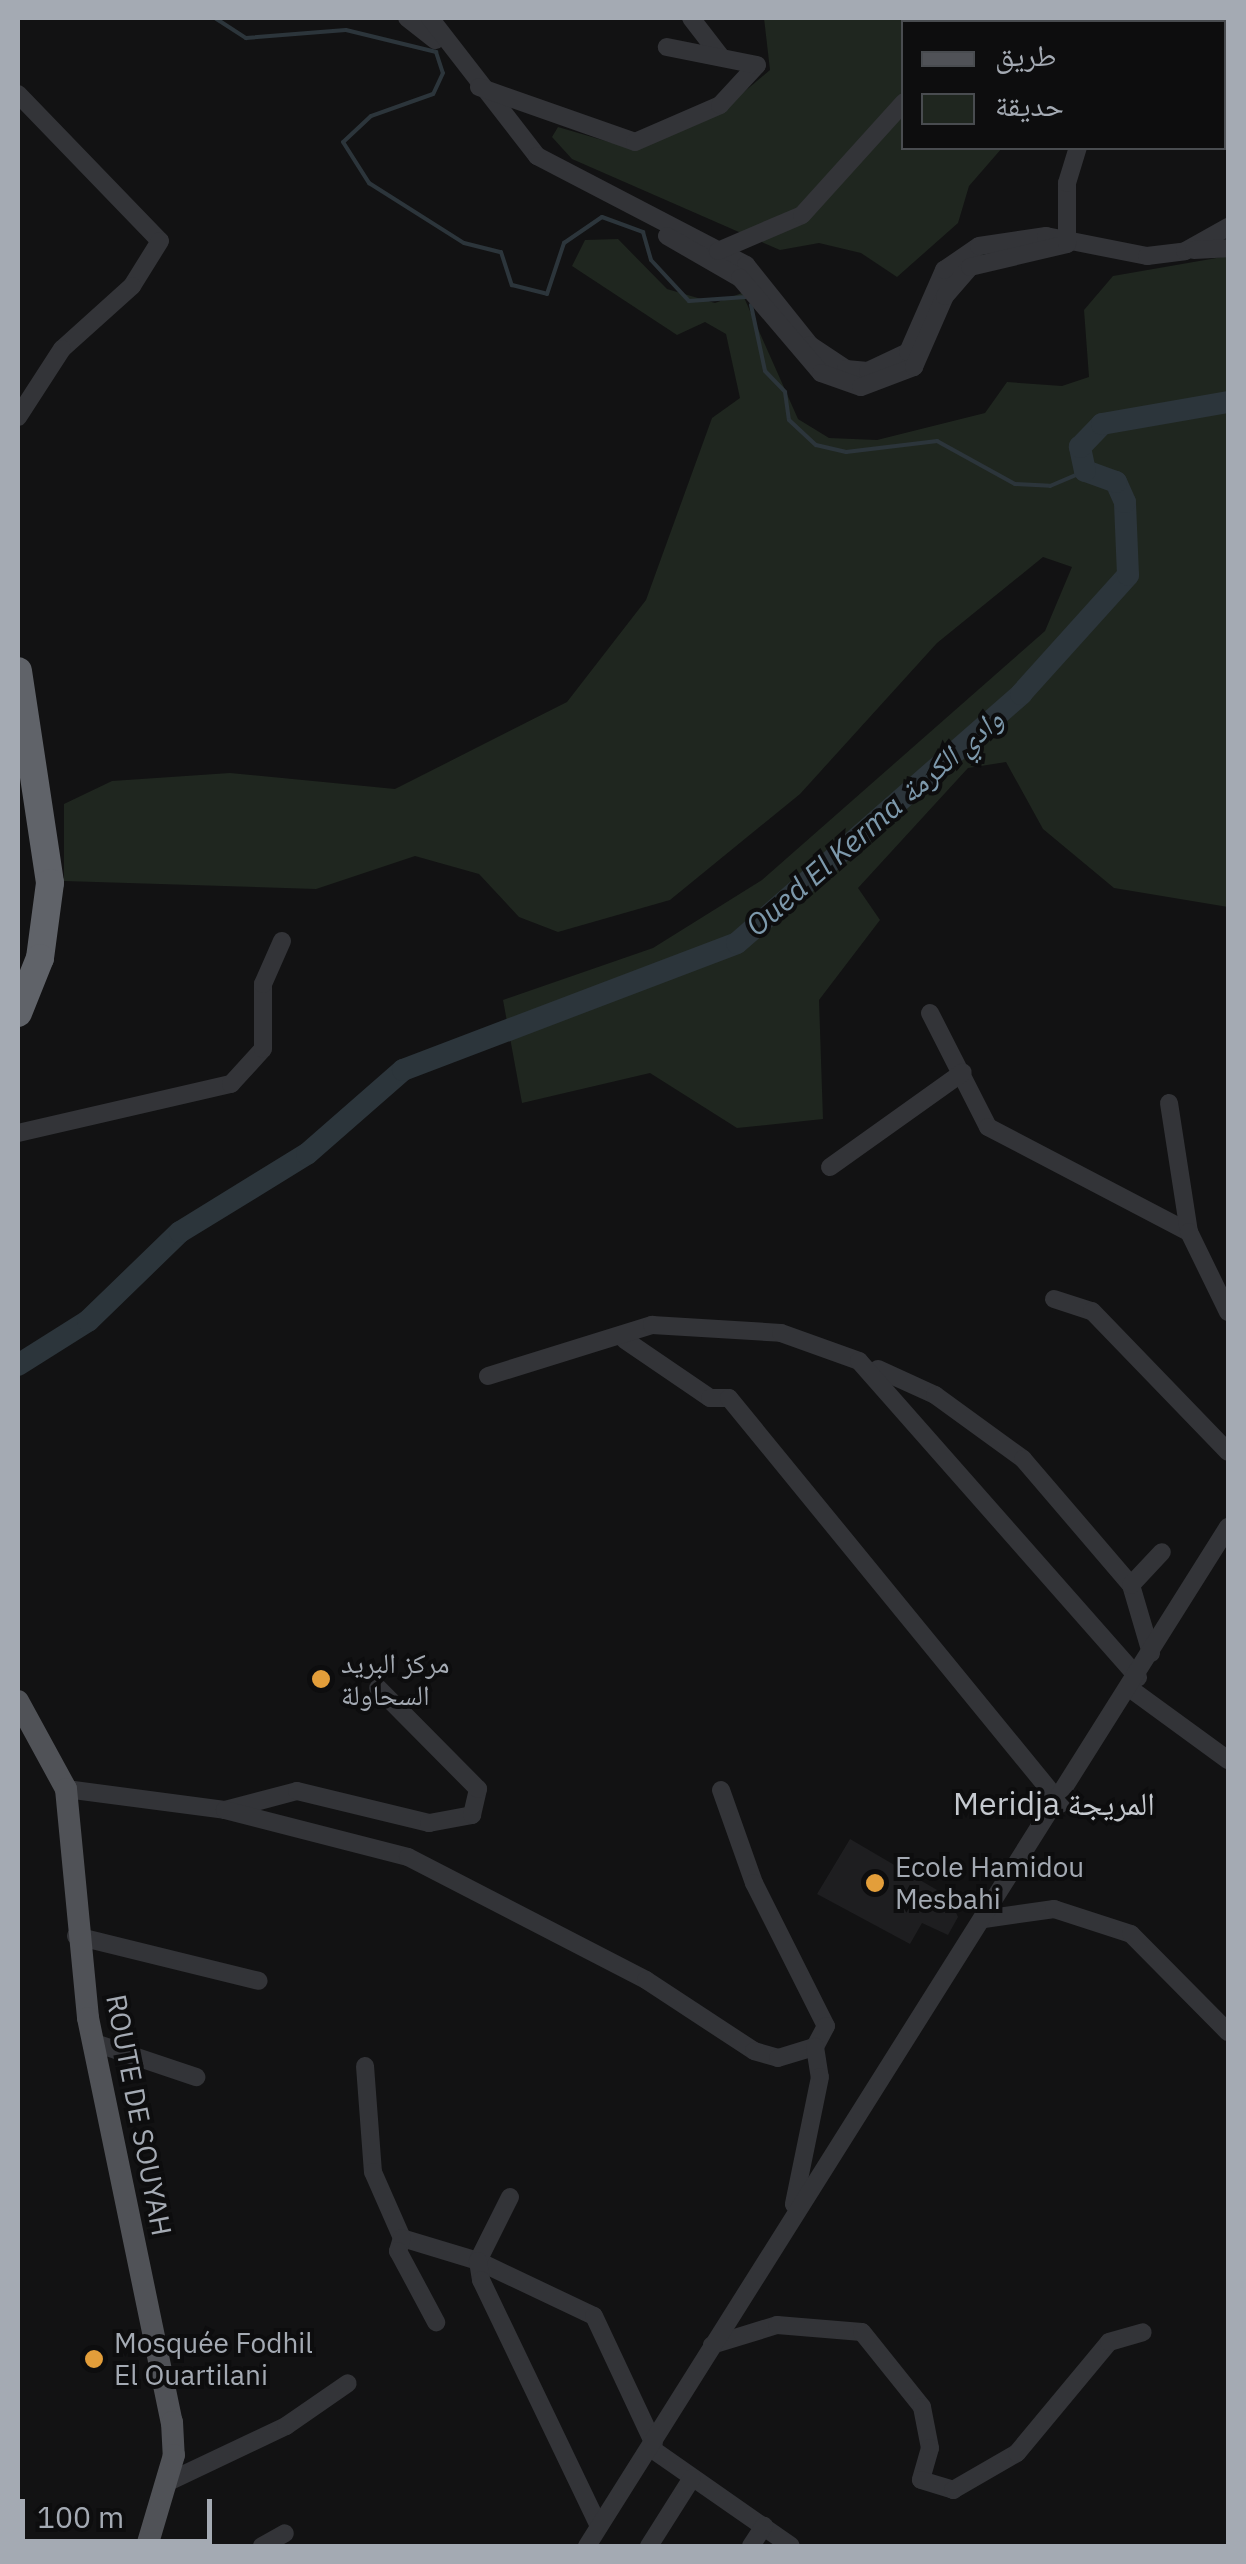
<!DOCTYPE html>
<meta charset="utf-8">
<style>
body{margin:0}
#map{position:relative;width:1246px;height:2564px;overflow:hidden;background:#121213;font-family:"IBM Plex Sans","Noto Naskh Arabic",sans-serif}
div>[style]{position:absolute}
.built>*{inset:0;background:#1e1e20}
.green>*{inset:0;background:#1f261f}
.stream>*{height:4px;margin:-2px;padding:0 2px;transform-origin:2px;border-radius:2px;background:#2c353b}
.river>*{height:22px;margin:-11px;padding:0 11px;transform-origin:11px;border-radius:11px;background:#2c353b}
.minor>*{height:18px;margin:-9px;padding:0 9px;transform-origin:9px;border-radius:9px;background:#333438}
.major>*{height:22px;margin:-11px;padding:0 11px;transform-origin:11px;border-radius:11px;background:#505257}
.highway>*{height:28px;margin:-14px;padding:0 14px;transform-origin:14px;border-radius:14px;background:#606369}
.dots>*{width:28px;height:28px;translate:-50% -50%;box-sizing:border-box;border:5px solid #0d0d0e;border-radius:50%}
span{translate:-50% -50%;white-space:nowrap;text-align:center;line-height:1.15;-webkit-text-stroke:8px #0d0d0e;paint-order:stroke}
.poi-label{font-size:28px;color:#a4aab3}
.left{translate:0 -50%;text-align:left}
.street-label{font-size:28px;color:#a4aab3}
.water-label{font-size:30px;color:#7d99ac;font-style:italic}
.quarter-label{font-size:32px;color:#c5c9cf}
.frame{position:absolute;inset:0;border:20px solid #a4aab3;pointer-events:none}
.legend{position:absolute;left:901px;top:20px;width:325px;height:130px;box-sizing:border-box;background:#0d0d0e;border:2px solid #494c50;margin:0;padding:12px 18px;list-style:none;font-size:30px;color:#a4aab3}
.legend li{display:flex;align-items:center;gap:20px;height:50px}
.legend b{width:50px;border:2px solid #494c50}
.scale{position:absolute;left:20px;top:2499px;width:192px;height:45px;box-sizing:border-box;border:5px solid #a4aab3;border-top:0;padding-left:12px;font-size:30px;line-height:35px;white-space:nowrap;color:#a4aab3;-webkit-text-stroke:8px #0d0d0e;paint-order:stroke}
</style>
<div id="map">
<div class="built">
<div style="clip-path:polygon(850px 1839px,949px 1897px,958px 1917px,948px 1935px,922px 1923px,910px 1944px,817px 1894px)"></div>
</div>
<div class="green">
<div style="clip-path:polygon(764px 18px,1132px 18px,904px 22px,904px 148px,1002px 148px,969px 186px,958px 223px,897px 277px,861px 253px,819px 243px,780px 250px,572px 159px,552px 137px,558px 127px,633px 149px,719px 113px,770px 70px)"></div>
<div style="clip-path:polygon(618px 239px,667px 289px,715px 303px,742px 293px,798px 419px,829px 438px,877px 440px,985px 413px,1007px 382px,1062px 386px,1089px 377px,1084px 310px,1113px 276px,1228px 256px,1228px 907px,1114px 888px,1043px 829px,1006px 762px,968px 768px,858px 888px,880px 920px,819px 1000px,823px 1119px,737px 1128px,650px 1073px,522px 1103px,503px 1000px,653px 948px,762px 880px,1045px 631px,1072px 567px,1043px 557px,937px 643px,800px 794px,670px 900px,558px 932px,519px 917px,479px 874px,415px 856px,316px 889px,64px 881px,64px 804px,112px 781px,230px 773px,395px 789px,567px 702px,646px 600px,712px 418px,740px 398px,726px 334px,705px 322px,677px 335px,572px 266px,585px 240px)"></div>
</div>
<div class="stream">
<div style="left:215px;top:18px;width:37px;rotate:33deg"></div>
<div style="left:246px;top:38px;width:100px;rotate:-4.6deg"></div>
<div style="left:346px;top:30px;width:93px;rotate:13.7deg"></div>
<div style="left:436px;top:52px;width:22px;rotate:72deg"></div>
<div style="left:443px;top:73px;width:23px;rotate:115deg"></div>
<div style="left:433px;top:94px;width:66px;rotate:160.5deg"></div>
<div style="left:371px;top:116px;width:38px;rotate:137deg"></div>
<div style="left:343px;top:142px;width:49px;rotate:57.6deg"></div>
<div style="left:369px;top:183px;width:112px;rotate:32.3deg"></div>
<div style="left:464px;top:243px;width:38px;rotate:14deg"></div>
<div style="left:501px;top:252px;width:35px;rotate:72deg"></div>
<div style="left:512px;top:285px;width:36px;rotate:14deg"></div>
<div style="left:547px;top:294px;width:54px;rotate:-71.6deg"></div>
<div style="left:564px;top:243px;width:46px;rotate:-34.4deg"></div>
<div style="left:602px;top:217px;width:44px;rotate:20.1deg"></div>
<div style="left:643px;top:232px;width:29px;rotate:74deg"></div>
<div style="left:651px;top:260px;width:56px;rotate:47.2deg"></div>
<div style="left:689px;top:301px;width:57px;rotate:-4deg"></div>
<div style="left:751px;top:305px;width:67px;rotate:78deg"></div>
<div style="left:765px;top:371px;width:29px;rotate:46deg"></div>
<div style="left:785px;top:392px;width:28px;rotate:82deg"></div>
<div style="left:789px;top:420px;width:37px;rotate:43deg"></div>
<div style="left:816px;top:445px;width:31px;rotate:13deg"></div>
<div style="left:846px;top:452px;width:92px;rotate:-6.9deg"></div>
<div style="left:937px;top:441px;width:89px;rotate:28.9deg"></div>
<div style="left:1015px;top:484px;width:35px;rotate:3deg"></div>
<div style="left:1050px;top:486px;width:38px;rotate:-23deg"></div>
<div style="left:18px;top:1360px;width:6px;rotate:9deg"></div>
</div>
<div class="river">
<div style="left:18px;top:1365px;width:83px;rotate:-32.2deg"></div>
<div style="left:88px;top:1321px;width:128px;rotate:-44.1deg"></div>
<div style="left:180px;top:1232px;width:149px;rotate:-31.6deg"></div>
<div style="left:307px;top:1154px;width:128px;rotate:-41.2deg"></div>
<div style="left:403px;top:1070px;width:357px;rotate:-20.8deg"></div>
<div style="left:737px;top:943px;width:378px;rotate:-41.2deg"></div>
<div style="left:1021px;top:694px;width:160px;rotate:-48deg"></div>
<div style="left:1128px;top:575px;width:73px;rotate:-92.4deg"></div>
<div style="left:1125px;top:502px;width:22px;rotate:-114deg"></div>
<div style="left:1116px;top:482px;width:33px;rotate:-160deg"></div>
<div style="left:1085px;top:471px;width:25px;rotate:-102deg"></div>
<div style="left:1080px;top:447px;width:32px;rotate:-46deg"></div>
<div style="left:1102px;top:424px;width:128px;rotate:-9.9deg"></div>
</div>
<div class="minor">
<div style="left:407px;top:18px;width:36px;rotate:38deg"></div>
<div style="left:430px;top:18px;width:175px;rotate:52.2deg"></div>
<div style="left:537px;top:156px;width:236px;rotate:27.5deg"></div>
<div style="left:746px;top:265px;width:102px;rotate:51.3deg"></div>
<div style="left:810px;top:345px;width:43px;rotate:33.7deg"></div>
<div style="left:846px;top:369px;width:22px;rotate:5deg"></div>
<div style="left:868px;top:371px;width:44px;rotate:-25.4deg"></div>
<div style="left:908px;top:352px;width:90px;rotate:-66.3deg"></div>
<div style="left:944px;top:270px;width:42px;rotate:-34.4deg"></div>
<div style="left:979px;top:246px;width:68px;rotate:-8.5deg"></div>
<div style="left:1046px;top:236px;width:103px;rotate:11.2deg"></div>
<div style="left:1147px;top:256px;width:38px;rotate:-7deg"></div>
<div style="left:1185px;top:251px;width:49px;rotate:-29.2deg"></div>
<div style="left:691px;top:18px;width:49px;rotate:52.4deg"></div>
<div style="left:975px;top:22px;width:6px;rotate:-45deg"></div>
<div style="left:1224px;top:74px;width:4px;rotate:14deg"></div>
<div style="left:479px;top:87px;width:165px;rotate:19.4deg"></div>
<div style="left:635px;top:142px;width:93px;rotate:-23.5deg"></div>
<div style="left:720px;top:105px;width:54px;rotate:-47.2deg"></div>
<div style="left:757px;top:65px;width:92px;rotate:-168.7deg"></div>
<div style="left:18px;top:94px;width:204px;rotate:46deg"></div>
<div style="left:160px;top:241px;width:53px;rotate:121.9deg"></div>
<div style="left:132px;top:286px;width:94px;rotate:138deg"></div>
<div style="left:62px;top:349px;width:81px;rotate:122.9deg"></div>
<div style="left:667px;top:236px;width:84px;rotate:29.9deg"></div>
<div style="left:740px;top:278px;width:125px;rotate:49.5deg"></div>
<div style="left:821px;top:373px;width:42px;rotate:19.3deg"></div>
<div style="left:861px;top:387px;width:57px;rotate:-20.7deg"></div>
<div style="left:914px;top:367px;width:77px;rotate:-66.4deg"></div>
<div style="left:945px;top:296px;width:38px;rotate:-49deg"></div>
<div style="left:970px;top:267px;width:100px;rotate:-13.3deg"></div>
<div style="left:1067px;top:244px;width:61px;rotate:-90deg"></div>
<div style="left:1067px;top:183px;width:37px;rotate:-73deg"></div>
<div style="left:1194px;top:250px;width:34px;rotate:-3deg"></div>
<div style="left:718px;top:251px;width:91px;rotate:-23.2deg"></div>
<div style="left:802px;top:215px;width:152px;rotate:-47.9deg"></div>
<div style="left:930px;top:1013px;width:128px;rotate:63deg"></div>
<div style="left:988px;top:1127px;width:227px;rotate:27.6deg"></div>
<div style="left:1169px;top:1103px;width:131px;rotate:81.2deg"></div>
<div style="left:1189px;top:1232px;width:89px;rotate:64deg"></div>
<div style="left:18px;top:1133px;width:219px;rotate:-13deg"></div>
<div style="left:231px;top:1084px;width:47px;rotate:-47.6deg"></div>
<div style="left:263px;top:1049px;width:65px;rotate:-90deg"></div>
<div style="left:263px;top:984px;width:47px;rotate:-66.2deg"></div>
<div style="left:830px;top:1167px;width:163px;rotate:-35.5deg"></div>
<div style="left:1054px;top:1299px;width:40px;rotate:18deg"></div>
<div style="left:1092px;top:1311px;width:196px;rotate:46deg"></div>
<div style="left:625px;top:1340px;width:103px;rotate:34.3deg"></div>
<div style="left:710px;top:1398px;width:19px"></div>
<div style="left:729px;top:1398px;width:524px;rotate:50.73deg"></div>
<div style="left:878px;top:1369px;width:63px;rotate:24.5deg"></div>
<div style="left:935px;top:1395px;width:109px;rotate:36deg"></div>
<div style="left:1023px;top:1459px;width:166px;rotate:49.4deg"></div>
<div style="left:1131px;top:1585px;width:71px;rotate:73.6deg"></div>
<div style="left:488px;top:1376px;width:172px;rotate:-17.3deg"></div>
<div style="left:652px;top:1325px;width:129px;rotate:3.5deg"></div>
<div style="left:781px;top:1333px;width:83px;rotate:19.7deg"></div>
<div style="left:859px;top:1361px;width:422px;rotate:48.6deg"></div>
<div style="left:1131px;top:1585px;width:45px;rotate:-46.8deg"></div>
<div style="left:1132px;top:1690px;width:119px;rotate:36.1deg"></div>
<div style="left:66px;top:1789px;width:160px;rotate:7.5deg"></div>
<div style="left:225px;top:1810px;width:74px;rotate:-14.8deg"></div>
<div style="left:297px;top:1791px;width:136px;rotate:13.6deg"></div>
<div style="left:429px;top:1823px;width:44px;rotate:-10.5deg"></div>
<div style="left:472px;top:1815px;width:27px;rotate:-77deg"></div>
<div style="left:478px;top:1789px;width:142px;rotate:-134.7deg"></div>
<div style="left:721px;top:1790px;width:99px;rotate:70.5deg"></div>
<div style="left:754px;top:1883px;width:160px;rotate:63.3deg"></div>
<div style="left:826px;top:2026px;width:24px;rotate:118deg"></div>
<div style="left:225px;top:1810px;width:189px;rotate:14.4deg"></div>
<div style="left:408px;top:1857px;width:268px;rotate:27.3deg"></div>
<div style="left:646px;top:1980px;width:129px;rotate:33.3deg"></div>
<div style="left:754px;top:2051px;width:25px;rotate:16deg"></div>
<div style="left:778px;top:2058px;width:39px;rotate:-17deg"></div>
<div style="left:815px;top:2047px;width:30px;rotate:81deg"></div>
<div style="left:820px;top:2077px;width:130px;rotate:101.6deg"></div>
<div style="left:984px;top:1919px;width:71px;rotate:-8.1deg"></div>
<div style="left:1054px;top:1909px;width:81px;rotate:18deg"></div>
<div style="left:1131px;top:1934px;width:138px;rotate:45.3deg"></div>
<div style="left:76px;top:1936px;width:188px;rotate:13.8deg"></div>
<div style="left:95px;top:2043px;width:107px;rotate:18.6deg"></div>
<div style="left:365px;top:2066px;width:106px;rotate:85.7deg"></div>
<div style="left:373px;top:2172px;width:72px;rotate:66.3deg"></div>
<div style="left:402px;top:2238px;width:79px;rotate:16.8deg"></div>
<div style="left:478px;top:2261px;width:128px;rotate:25.4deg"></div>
<div style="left:594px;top:2316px;width:141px;rotate:64.9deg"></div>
<div style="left:510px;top:2197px;width:72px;rotate:116.6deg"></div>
<div style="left:478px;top:2261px;width:19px;rotate:81deg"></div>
<div style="left:481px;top:2280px;width:273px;rotate:64.4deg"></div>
<div style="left:402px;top:2238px;width:14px;rotate:107deg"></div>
<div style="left:398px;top:2251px;width:81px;rotate:61.8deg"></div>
<div style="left:712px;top:2345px;width:68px;rotate:-17.1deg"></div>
<div style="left:777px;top:2325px;width:85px;rotate:4.7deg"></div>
<div style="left:862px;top:2332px;width:96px;rotate:51.3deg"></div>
<div style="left:922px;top:2407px;width:42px;rotate:79deg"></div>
<div style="left:930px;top:2448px;width:33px;rotate:106deg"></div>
<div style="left:921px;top:2480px;width:34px;rotate:17deg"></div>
<div style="left:953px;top:2490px;width:74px;rotate:-30deg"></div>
<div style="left:1017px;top:2453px;width:144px;rotate:-50.3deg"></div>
<div style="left:1109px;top:2342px;width:35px;rotate:-16deg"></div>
<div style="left:652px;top:2449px;width:169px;rotate:34.9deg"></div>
<div style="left:168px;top:2482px;width:131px;rotate:-25.4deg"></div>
<div style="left:286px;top:2426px;width:75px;rotate:-34.7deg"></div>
<div style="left:262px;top:2546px;width:26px;rotate:-29deg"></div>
<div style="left:587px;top:2546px;width:1204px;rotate:-57.83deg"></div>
<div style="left:649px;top:2546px;width:80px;rotate:-57.7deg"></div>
<div style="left:751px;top:2546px;width:24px;rotate:-57deg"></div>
</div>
<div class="major">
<div style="left:18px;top:1701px;width:100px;rotate:61.4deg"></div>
<div style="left:66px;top:1789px;width:230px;rotate:84.5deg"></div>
<div style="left:88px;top:2018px;width:413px;rotate:78.3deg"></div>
<div style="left:172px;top:2422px;width:33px;rotate:87deg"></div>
<div style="left:174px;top:2455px;width:95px;rotate:106.5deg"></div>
</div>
<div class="highway">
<div style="left:18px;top:671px;width:214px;rotate:81.4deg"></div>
<div style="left:50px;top:883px;width:76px;rotate:97.6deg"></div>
<div style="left:40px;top:958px;width:59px;rotate:111.8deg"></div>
</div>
<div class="dots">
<div style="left:321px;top:1679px;background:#e39e3a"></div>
<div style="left:875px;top:1883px;background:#e39e3a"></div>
<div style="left:94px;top:2359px;background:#e39e3a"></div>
</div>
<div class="poi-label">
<span class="left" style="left:341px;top:1679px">مركز البريد<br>السحاولة</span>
<span class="left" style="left:895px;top:1883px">Ecole Hamidou<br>Mesbahi</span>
<span class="left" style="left:114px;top:2359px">Mosquée Fodhil<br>El Ouartilani</span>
</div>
<div class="street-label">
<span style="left:139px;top:2115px;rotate:79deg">ROUTE DE SOUYAH</span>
</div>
<div class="water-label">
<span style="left:874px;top:822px;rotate:-41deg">Oued El Kerma وادي الكرمة</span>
</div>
<div class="quarter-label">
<span style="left:1054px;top:1803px">Meridja المريجة</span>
</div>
<div class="frame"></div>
<ul class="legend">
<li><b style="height:12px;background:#505257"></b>طريق</li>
<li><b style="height:28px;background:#1f261f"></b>حديقة</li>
</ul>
<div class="scale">100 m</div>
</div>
